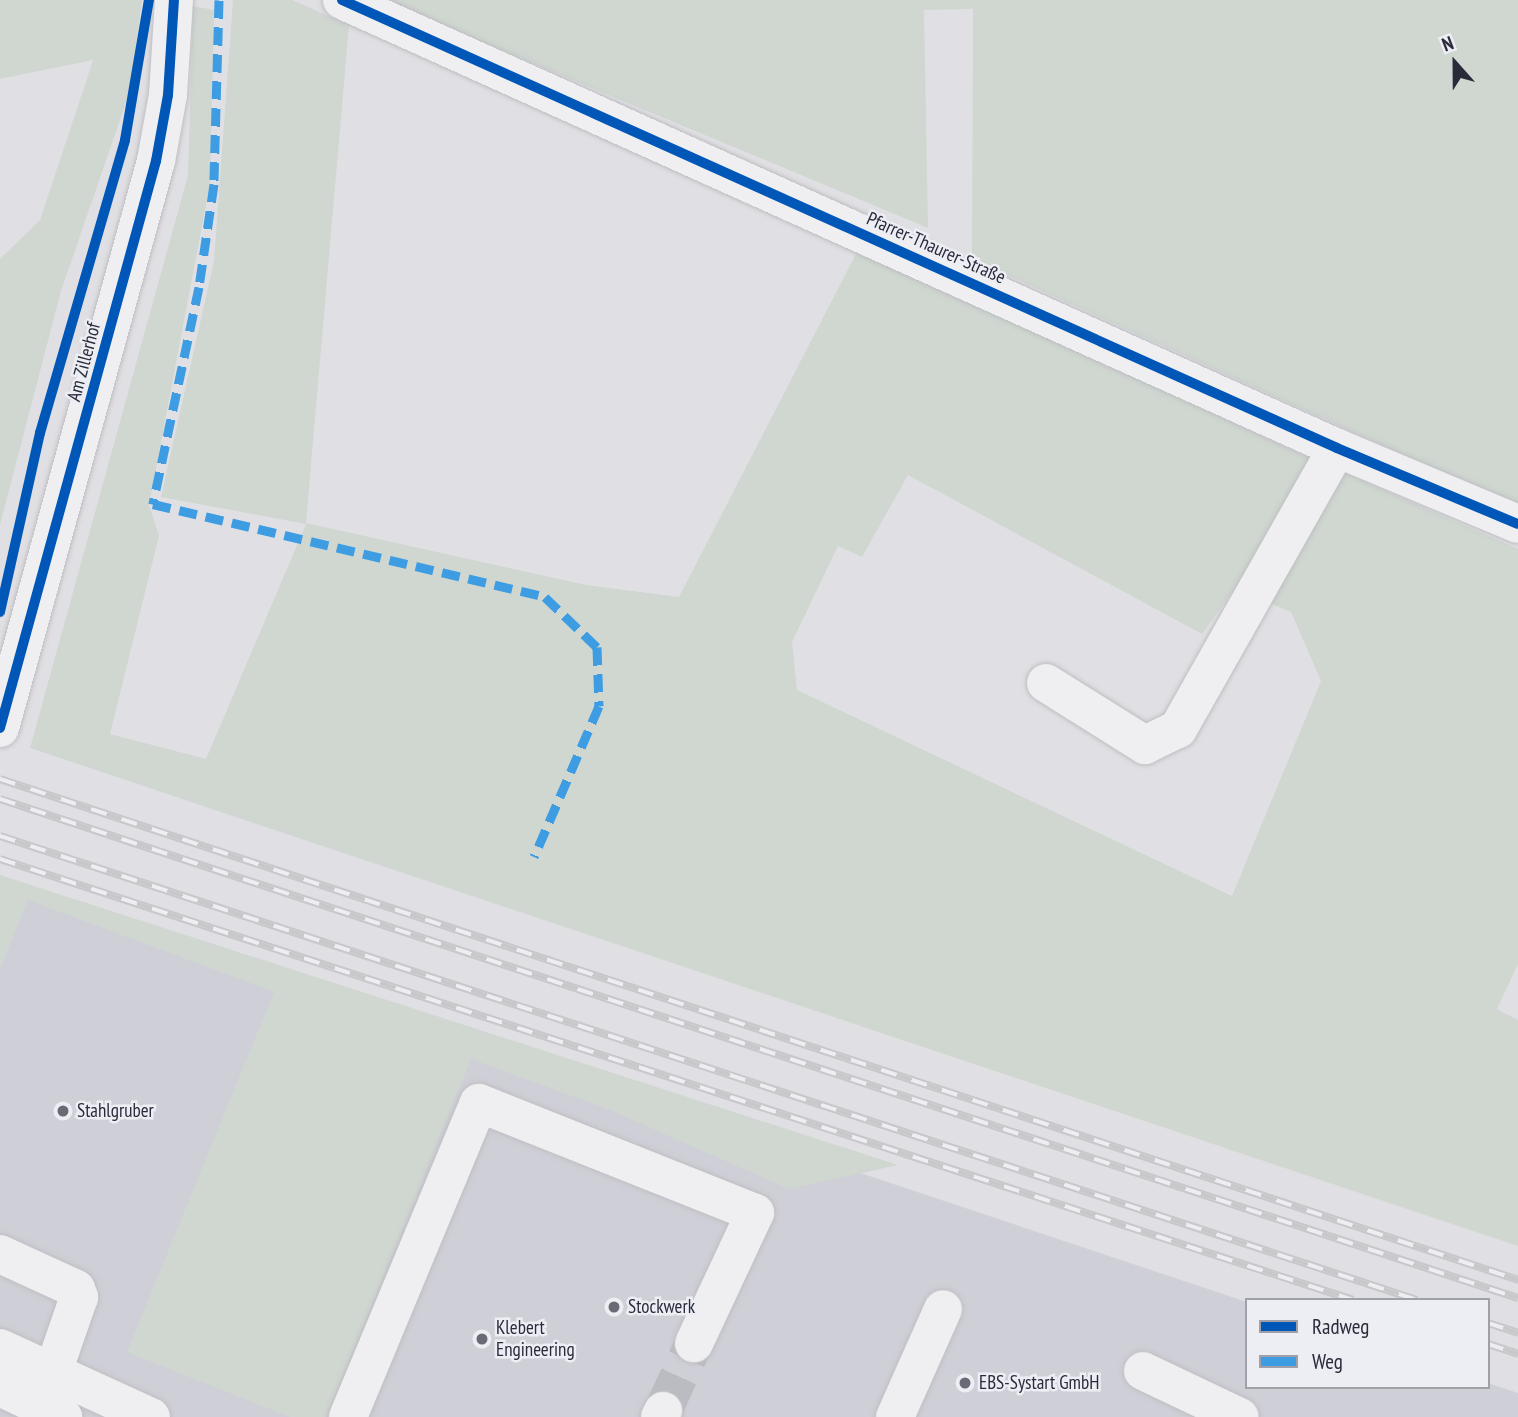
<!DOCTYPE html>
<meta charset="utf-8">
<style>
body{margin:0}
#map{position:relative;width:1518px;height:1417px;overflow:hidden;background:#e0e0e4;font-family:"PT Sans Narrow",sans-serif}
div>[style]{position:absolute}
.built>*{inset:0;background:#cfcfd7}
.green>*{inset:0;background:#cfd7d0}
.minor-tunnel>*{height:38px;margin-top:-19px;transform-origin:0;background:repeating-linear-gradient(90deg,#bbbcc2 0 38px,transparent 0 57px)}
.roads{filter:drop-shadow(0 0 2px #bebec2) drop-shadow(0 0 2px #bebec2)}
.minor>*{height:38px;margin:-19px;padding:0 19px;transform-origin:19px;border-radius:19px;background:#efeff1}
.rail>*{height:8px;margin-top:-4px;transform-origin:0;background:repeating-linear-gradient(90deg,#edeef4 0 16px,#c8c8cb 0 32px);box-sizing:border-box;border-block:2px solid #c8c8cb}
.quiet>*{height:9px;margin-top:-4.5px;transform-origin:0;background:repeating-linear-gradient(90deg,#3d9ce2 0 18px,transparent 0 27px)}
.cycleway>*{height:10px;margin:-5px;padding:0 5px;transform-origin:5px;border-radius:5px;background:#0057b8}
.dots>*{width:19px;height:19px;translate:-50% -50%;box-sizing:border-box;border:4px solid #edeef4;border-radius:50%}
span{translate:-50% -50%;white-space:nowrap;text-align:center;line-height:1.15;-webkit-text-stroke:5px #edeef4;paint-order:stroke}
.street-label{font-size:19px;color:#292b3b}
.poi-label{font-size:19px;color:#292b3b}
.left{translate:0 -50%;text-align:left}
.legend{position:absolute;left:1245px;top:1298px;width:245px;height:91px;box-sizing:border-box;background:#edeef4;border:2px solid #9fa0aa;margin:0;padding:9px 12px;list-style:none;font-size:21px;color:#292b3b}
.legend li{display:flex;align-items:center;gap:14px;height:35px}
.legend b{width:35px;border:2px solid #9fa0aa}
.north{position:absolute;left:1420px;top:28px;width:70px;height:70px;-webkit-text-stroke:5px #edeef4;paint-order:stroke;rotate:339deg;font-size:19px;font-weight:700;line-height:28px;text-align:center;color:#292b3b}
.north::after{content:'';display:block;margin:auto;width:24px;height:32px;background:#292b3b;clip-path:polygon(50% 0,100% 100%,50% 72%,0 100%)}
</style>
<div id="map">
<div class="built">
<div style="clip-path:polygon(0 886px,1247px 1302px,1247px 1387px,1488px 1387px,1488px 1383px,1518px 1393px,1518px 1417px,0 1417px)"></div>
</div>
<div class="green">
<div style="clip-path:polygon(0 0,142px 0,130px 91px,61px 291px,0 525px,0 259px,40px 220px,93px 60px,0 79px)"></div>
<div style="clip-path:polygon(evenodd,233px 0,292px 0,349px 25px,306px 523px,586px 585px,679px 597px,860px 246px,1288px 448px,1518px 549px,1518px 964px,1497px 1009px,1518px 1020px,1518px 1246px,30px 748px,188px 175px,193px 6px,214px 10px,210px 184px,149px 505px,159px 536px,110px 734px,206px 759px,306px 524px,161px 497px,214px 261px,233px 0,908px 475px,1202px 634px,1235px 588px,1291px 612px,1321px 681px,1232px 896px,797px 690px,792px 642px,838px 546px,862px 557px,908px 475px)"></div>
<div style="clip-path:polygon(381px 0,1518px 0,1518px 507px,972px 259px,973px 9px,924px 10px,928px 228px)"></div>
<div style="clip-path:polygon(0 875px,898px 1165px,789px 1189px,610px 1110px,471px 1059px,326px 1417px,290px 1417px,127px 1352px,274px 992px,28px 900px,0 969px)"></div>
</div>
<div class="minor-tunnel">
<div style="left:663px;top:1411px;width:75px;rotate:-65.5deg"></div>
</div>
<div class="roads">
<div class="minor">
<div style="left:342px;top:0;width:1091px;rotate:24.24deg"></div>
<div style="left:1337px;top:448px;width:196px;rotate:22.8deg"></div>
<div style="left:1046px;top:683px;width:117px;rotate:32.1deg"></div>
<div style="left:1145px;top:745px;width:37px;rotate:-26deg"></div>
<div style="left:1178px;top:729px;width:323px;rotate:-60.5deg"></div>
<div style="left:0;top:728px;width:588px;rotate:-74.62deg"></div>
<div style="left:156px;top:161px;width:67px;rotate:-79.7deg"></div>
<div style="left:168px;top:95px;width:95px;rotate:-86.4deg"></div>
<div style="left:0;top:1254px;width:84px;rotate:24.7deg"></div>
<div style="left:76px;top:1289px;width:9px;rotate:69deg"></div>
<div style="left:79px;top:1297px;width:79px;rotate:109.1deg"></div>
<div style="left:0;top:1348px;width:166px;rotate:24.6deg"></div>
<div style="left:13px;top:1354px;width:36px;rotate:108deg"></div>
<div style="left:2px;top:1388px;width:68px;rotate:25.4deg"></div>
<div style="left:1143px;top:1371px;width:107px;rotate:25.4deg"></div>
<div style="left:348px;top:1417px;width:340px;rotate:-67.4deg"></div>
<div style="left:479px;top:1103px;width:297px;rotate:21.7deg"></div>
<div style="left:755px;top:1213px;width:144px;rotate:115.1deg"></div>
<div style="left:660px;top:1417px;width:7px;rotate:-63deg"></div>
<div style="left:895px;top:1417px;width:118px;rotate:-66deg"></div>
</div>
</div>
<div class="rail">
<div style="left:0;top:779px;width:1599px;rotate:18.26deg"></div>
<div style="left:0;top:799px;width:1598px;rotate:18.2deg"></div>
<div style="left:0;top:836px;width:1491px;rotate:18.13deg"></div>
<div style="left:0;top:859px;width:1423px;rotate:18.05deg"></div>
<div style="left:1488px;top:1323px;width:32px;rotate:18deg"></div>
<div style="left:1488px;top:1344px;width:32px;rotate:18deg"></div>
</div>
<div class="quiet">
<div style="left:219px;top:0;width:184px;rotate:91.6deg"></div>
<div style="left:214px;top:184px;width:104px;rotate:98.3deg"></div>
<div style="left:199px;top:287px;width:222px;rotate:102deg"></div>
<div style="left:153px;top:504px;width:403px;rotate:13.3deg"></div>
<div style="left:545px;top:597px;width:72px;rotate:43.9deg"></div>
<div style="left:597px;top:647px;width:59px;rotate:88.1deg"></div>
<div style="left:599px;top:706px;width:164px;rotate:113.3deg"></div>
</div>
<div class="cycleway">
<div style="left:342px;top:0;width:1091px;rotate:24.24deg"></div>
<div style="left:1337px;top:448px;width:196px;rotate:22.8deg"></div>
<div style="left:0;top:612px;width:183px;rotate:-77.4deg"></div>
<div style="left:40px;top:433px;width:305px;rotate:-73.8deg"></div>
<div style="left:125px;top:140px;width:142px;rotate:-80.3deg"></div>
<div style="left:0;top:728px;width:588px;rotate:-74.62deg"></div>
<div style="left:156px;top:161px;width:67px;rotate:-79.7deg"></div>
<div style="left:168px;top:95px;width:95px;rotate:-86.4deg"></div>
</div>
<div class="dots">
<div style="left:63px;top:1111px;background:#696a76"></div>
<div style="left:614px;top:1307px;background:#696a76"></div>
<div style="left:482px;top:1339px;background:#696a76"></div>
<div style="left:965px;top:1383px;background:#696a76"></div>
</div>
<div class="street-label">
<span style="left:936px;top:248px;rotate:24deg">Pfarrer-Thaurer-Straße</span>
<span style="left:84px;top:362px;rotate:-75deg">Am Zillerhof</span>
</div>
<div class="poi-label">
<span class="left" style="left:77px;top:1111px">Stahlgruber</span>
<span class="left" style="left:628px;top:1307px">Stockwerk</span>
<span class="left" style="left:496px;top:1339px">Klebert<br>Engineering</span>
<span class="left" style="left:979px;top:1383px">EBS-Systart GmbH</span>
</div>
<ul class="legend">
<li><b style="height:9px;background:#0057b8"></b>Radweg</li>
<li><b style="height:9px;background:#3d9ce2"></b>Weg</li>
</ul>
<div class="north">N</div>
</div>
